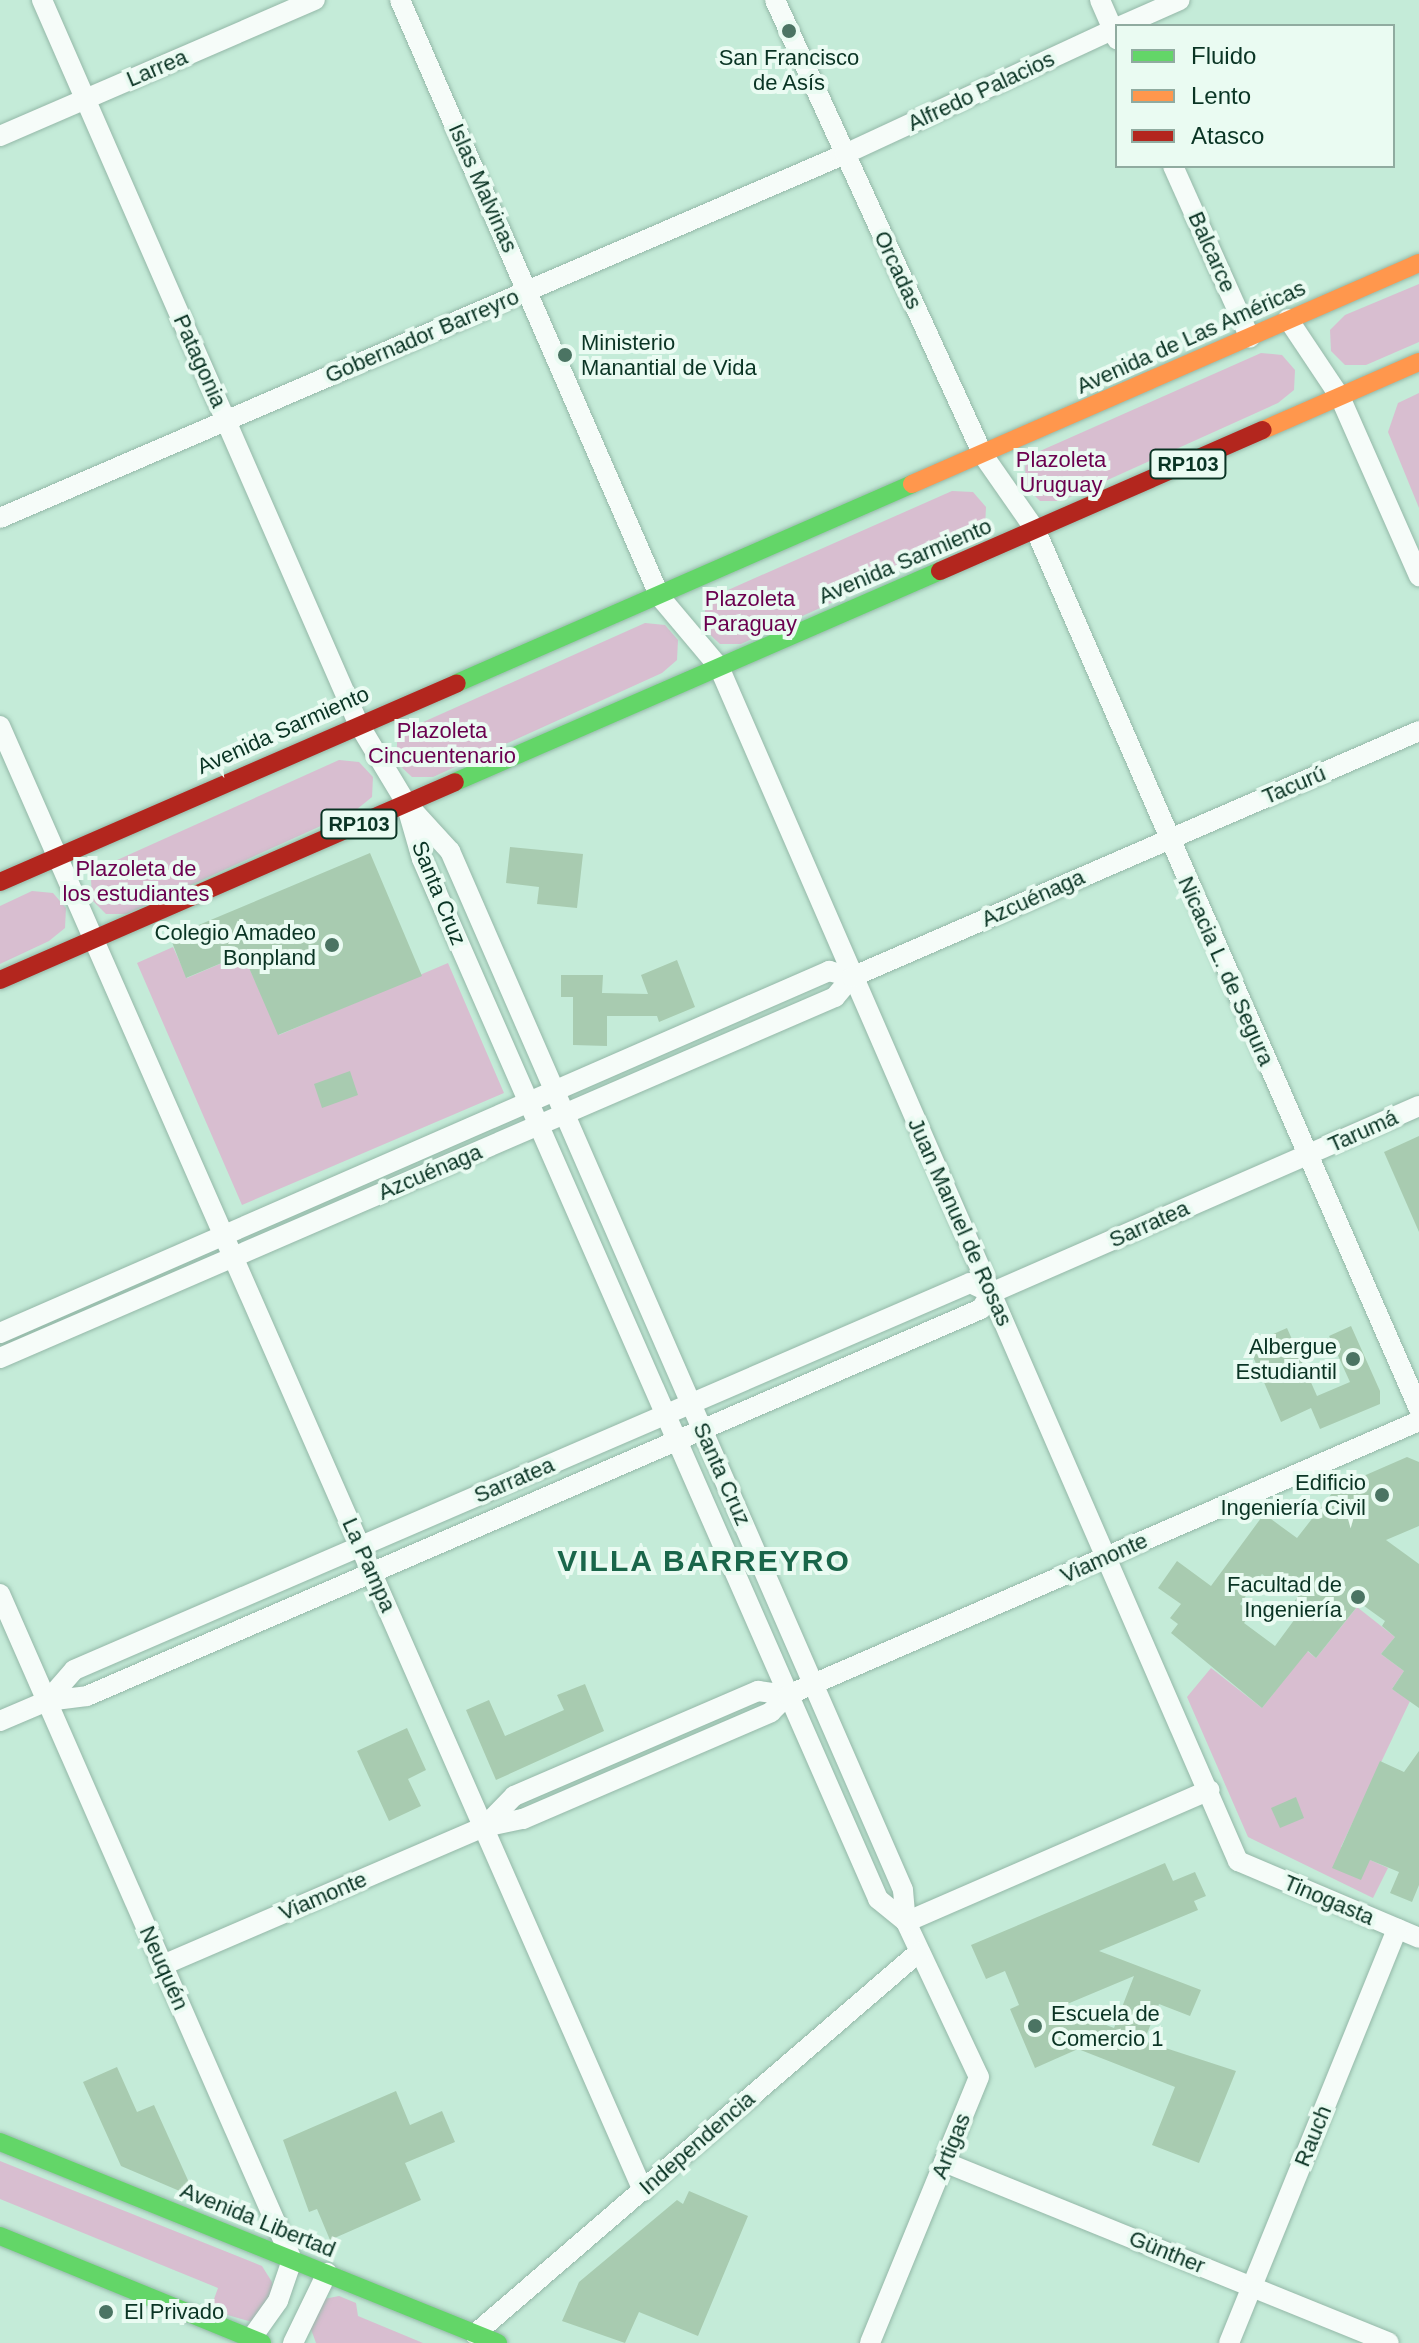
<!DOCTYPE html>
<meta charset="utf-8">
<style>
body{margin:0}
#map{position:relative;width:1419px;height:2343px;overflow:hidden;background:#c4ebd8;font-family:Arial,sans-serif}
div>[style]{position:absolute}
.green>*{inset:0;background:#d8bed0}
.building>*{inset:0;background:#a8cbb0}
.roads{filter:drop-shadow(0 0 2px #94b8a8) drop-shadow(0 0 2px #94b8a8)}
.street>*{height:20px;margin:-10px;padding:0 10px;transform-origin:10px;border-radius:10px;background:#f6fcf9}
.fast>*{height:18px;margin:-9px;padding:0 9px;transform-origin:9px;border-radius:9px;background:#63d668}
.slow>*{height:18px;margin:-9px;padding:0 9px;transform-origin:9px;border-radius:9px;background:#ff974d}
.jam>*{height:18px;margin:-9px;padding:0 9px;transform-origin:9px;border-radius:9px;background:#b3261e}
.dots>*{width:22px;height:22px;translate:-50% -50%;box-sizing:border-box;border:4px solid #eafbf2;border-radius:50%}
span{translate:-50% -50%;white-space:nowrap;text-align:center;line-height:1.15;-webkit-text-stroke:8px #eafbf2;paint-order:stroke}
.shield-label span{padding:2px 6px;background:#eafbf2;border:2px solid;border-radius:6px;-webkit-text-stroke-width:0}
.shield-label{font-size:20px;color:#0a3424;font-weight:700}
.poi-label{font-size:22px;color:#0a3424}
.left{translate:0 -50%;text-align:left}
.right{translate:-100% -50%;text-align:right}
.street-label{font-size:22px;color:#0a3424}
.park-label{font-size:22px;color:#6b004f}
.district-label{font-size:30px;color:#1a664a;font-weight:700;letter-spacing:2px}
.legend{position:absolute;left:1115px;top:24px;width:280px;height:144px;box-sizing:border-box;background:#eafbf2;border:2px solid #90aba0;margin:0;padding:10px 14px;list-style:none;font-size:24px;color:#0a3424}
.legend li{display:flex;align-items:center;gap:16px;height:40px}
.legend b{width:40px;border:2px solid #90aba0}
</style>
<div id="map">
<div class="green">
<div style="clip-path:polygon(1419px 284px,1419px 342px,1366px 365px,1345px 365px,1331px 351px,1330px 330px,1345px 315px)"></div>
<div style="clip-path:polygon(1261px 353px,1282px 355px,1295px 370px,1294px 390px,1278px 403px,1061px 501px,1040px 501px,1026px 487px,1025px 466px,1040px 451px)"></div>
<div style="clip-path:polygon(1419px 393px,1419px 508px,1388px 432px,1398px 403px)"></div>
<div style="clip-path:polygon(952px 491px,973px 492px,986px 507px,985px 527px,969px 540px,741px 644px,720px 644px,705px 630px,705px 609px,719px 594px)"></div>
<div style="clip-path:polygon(645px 623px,665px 625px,678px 640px,677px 660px,662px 673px,433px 777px,412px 777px,397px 763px,397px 742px,412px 727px)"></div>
<div style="clip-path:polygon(339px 760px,359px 762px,373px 777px,372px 797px,356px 810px,127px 914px,106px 914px,92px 900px,91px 879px,106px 865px)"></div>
<div style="clip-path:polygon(32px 891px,53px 893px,66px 908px,65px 928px,49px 941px,0 964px,0 906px)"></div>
<div style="clip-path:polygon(173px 947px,187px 978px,243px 954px,279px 1035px,448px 963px,504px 1093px,242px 1205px,137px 963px)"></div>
<div style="clip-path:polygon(1357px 1607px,1395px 1637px,1381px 1654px,1404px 1671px,1392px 1689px,1410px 1701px,1341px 1847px,1388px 1868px,1373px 1898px,1248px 1837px,1187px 1697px,1211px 1668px,1262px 1708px,1307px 1651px,1316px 1658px)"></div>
<div style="clip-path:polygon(0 2161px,262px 2266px,272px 2282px,273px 2298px,252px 2322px,210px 2310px,218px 2288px,0 2199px)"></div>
<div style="clip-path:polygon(339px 2296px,356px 2303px,358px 2316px,423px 2343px,316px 2343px,308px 2321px,324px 2299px)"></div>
</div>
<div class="building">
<div style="clip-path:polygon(510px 847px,583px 854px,577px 908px,537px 904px,539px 887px,506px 883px)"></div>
<div style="clip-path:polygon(370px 853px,422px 976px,278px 1035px,243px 954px,186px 978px,170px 937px)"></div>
<div style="clip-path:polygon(677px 960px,695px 1007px,659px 1022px,657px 1016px,607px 1016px,607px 1046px,573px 1045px,573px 997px,561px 997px,561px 975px,603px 975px,602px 993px,648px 994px,641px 975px)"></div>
<div style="clip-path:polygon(350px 1071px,358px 1095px,322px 1108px,314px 1084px)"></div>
<div style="clip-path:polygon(1419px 1136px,1419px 1232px,1384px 1152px)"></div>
<div style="clip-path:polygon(1351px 1326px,1380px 1391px,1380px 1404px,1320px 1429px,1311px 1408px,1281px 1422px,1248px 1345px,1287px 1328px,1317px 1396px,1350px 1382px,1329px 1336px)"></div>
<div style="clip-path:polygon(evenodd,1407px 1457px,1419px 1462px,1419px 1526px,1386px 1540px,1419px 1564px,1419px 1708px,1392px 1689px,1404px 1671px,1381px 1654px,1395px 1637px,1382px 1626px,1385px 1621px,1360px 1603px,1316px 1658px,1308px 1651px,1262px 1708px,1171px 1633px,1178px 1624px,1170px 1618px,1181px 1604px,1158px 1588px,1177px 1561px,1211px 1586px,1264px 1514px,1297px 1538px,1336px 1488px,1407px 1457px,1274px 1573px,1300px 1593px,1294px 1602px,1303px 1608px,1275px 1646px,1244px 1623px,1251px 1613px,1240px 1604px,1262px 1574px,1269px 1580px,1274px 1573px)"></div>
<div style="clip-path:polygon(585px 1684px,604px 1731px,496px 1780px,466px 1710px,489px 1700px,505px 1736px,564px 1710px,557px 1695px)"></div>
<div style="clip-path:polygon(407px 1728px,426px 1770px,408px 1779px,421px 1806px,389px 1821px,357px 1751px)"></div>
<div style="clip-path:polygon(1419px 1751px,1419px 1885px,1412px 1902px,1390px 1893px,1399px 1872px,1370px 1860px,1361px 1880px,1332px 1868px,1380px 1761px,1404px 1772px)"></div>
<div style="clip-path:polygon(1296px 1797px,1304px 1818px,1280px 1828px,1271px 1808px)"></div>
<div style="clip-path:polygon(evenodd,1165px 1863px,1173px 1881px,1195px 1872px,1206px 1896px,1194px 1901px,1198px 1910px,1099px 1951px,1201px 1990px,1190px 2016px,1159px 2004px,1144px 2041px,1236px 2071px,1199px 2163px,1152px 2145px,1175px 2087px,1078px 2049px,1035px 2068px,1010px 2009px,1019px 2005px,1005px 1971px,986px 1979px,971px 1945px,1165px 1863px,1134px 1976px,1114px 2028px,1060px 2007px,1134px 1976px)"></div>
<div style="clip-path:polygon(117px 2067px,137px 2112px,154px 2105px,196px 2198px,121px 2166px,83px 2082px)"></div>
<div style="clip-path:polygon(396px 2091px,410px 2125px,442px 2111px,455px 2142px,405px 2163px,421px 2200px,330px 2240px,317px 2209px,309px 2212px,283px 2140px)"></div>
<div style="clip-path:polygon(689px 2191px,748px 2216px,698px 2336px,639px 2312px,625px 2343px,562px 2321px,579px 2282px,677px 2200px,683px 2204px)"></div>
</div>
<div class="roads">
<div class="street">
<div style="left:42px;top:0;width:789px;rotate:66.39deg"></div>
<div style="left:358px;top:723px;width:93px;rotate:59deg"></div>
<div style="left:406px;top:803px;width:65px;rotate:47.5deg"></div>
<div style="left:450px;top:851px;width:1133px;rotate:66.44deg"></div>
<div style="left:903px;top:1890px;width:32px;rotate:85deg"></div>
<div style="left:906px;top:1922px;width:171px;rotate:64.8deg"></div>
<div style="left:979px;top:2077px;width:287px;rotate:112.3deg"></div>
<div style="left:400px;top:0;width:651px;rotate:66.47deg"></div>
<div style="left:660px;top:597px;width:92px;rotate:49.9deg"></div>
<div style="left:719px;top:667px;width:1302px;rotate:66.51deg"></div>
<div style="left:1238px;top:1861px;width:197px;rotate:23deg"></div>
<div style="left:775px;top:0;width:500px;rotate:65.43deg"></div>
<div style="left:983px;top:455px;width:93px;rotate:55.1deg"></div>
<div style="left:1036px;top:531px;width:958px;rotate:66.43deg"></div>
<div style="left:1100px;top:0;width:43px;rotate:66.4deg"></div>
<div style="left:1121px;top:26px;width:64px;rotate:-23.8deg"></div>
<div style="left:0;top:136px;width:343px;rotate:-23.4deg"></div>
<div style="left:1173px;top:166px;width:188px;rotate:65.9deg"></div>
<div style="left:1288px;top:319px;width:94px;rotate:56.3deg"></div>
<div style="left:1340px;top:397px;width:196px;rotate:66.2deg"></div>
<div style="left:0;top:518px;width:920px;rotate:-23.3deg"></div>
<div style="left:845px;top:154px;width:300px;rotate:-24.9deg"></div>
<div style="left:0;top:726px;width:1600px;rotate:66.3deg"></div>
<div style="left:407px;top:807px;width:54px;rotate:73.9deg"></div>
<div style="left:422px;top:859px;width:1136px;rotate:66.32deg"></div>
<div style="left:878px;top:1899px;width:36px;rotate:39deg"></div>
<div style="left:0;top:1333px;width:905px;rotate:-23.59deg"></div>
<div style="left:829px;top:971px;width:24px;rotate:15deg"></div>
<div style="left:0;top:1358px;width:910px;rotate:-23.38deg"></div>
<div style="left:835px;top:997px;width:26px;rotate:-50deg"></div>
<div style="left:852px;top:977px;width:618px;rotate:-23.45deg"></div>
<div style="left:0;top:1594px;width:727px;rotate:66.33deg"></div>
<div style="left:292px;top:2260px;width:43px;rotate:108.9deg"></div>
<div style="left:278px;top:2301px;width:52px;rotate:125.5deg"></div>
<div style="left:47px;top:1701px;width:41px;rotate:-48.9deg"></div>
<div style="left:74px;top:1670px;width:976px;rotate:-23.36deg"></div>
<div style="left:970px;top:1283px;width:23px;rotate:25deg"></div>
<div style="left:0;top:1721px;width:51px;rotate:-23.1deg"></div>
<div style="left:47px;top:1701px;width:40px;rotate:-7.1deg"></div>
<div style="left:87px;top:1696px;width:974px;rotate:-23.41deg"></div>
<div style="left:981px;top:1309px;width:19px;rotate:-58deg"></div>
<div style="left:991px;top:1293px;width:467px;rotate:-23.6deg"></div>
<div style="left:484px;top:1827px;width:43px;rotate:-45.9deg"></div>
<div style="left:514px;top:1796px;width:266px;rotate:-23.3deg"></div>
<div style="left:758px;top:1691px;width:30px;rotate:8deg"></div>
<div style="left:906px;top:1922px;width:331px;rotate:-23.5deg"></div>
<div style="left:163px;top:1965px;width:349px;rotate:-23.3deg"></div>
<div style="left:484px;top:1827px;width:40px;rotate:-12deg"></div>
<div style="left:523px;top:1819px;width:270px;rotate:-23.3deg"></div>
<div style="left:771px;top:1712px;width:24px;rotate:-45deg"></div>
<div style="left:788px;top:1695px;width:688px;rotate:-23.47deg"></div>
<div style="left:944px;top:2162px;width:480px;rotate:22.1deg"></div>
<div style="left:475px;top:2334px;width:586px;rotate:-40.71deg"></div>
<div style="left:293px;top:2343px;width:78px;rotate:-64.1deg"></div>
<div style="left:1229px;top:2343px;width:447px;rotate:-67.9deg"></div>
</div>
<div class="fast">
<div style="left:457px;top:683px;width:497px;rotate:-23.6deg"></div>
<div style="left:455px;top:782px;width:529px;rotate:-23.51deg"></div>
<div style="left:0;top:2142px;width:537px;rotate:21.98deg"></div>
<div style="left:0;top:2236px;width:283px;rotate:22.2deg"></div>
</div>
<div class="slow">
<div style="left:1263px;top:430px;width:170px;rotate:-23.6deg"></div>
<div style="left:912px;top:484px;width:553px;rotate:-23.55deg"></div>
</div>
<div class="jam">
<div style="left:940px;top:571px;width:352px;rotate:-23.6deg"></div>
<div style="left:0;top:882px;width:498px;rotate:-23.5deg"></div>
<div style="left:0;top:980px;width:496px;rotate:-23.5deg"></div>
</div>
</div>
<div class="dots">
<div style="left:789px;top:31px;background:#4b7463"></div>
<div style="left:565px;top:355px;background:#4b7463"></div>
<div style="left:332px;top:945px;background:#4b7463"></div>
<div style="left:1353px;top:1359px;background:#4b7463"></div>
<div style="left:1382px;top:1495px;background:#4b7463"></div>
<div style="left:1358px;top:1597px;background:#4b7463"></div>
<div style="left:1035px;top:2026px;background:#4b7463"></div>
<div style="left:106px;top:2312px;background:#4b7463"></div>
</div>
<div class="shield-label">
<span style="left:1188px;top:464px">RP103</span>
<span style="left:359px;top:824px">RP103</span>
</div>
<div class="poi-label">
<span style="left:789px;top:70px">San Francisco<br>de Asís</span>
<span class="left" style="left:581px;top:355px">Ministerio<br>Manantial de Vida</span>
<span class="right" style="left:316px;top:945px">Colegio Amadeo<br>Bonpland</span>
<span class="right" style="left:1337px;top:1359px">Albergue<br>Estudiantil</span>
<span class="right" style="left:1366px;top:1495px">Edificio<br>Ingeniería Civil</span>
<span class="right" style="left:1342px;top:1597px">Facultad de<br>Ingeniería</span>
<span class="left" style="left:1051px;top:2026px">Escuela de<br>Comercio 1</span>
<span class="left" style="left:124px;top:2312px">El Privado</span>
</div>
<div class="street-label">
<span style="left:157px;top:68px;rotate:-23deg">Larrea</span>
<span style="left:981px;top:91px;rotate:-25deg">Alfredo Palacios</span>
<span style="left:483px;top:188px;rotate:66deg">Islas Malvinas</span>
<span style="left:1212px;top:252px;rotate:66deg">Balcarce</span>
<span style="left:898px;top:270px;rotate:65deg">Orcadas</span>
<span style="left:422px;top:336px;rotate:-23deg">Gobernador Barreyro</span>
<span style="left:1191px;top:337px;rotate:-24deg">Avenida de Las Américas</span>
<span style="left:200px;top:361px;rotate:66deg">Patagonia</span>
<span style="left:905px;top:561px;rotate:-23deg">Avenida Sarmiento</span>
<span style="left:283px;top:730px;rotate:-24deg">Avenida Sarmiento</span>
<span style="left:1294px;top:785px;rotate:-23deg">Tacurú</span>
<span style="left:439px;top:893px;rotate:68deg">Santa Cruz</span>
<span style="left:1033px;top:898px;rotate:-24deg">Azcuénaga</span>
<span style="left:1226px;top:971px;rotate:66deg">Nicacia L. de Segura</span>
<span style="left:1363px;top:1131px;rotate:-24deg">Tarumá</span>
<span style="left:430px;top:1172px;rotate:-23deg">Azcuénaga</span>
<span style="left:960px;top:1222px;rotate:66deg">Juan Manuel de Rosas</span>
<span style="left:1149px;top:1224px;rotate:-24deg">Sarratea</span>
<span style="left:722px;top:1474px;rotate:66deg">Santa Cruz</span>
<span style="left:514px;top:1480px;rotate:-23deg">Sarratea</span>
<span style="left:1104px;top:1558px;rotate:-24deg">Viamonte</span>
<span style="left:369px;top:1565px;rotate:66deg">La Pampa</span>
<span style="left:323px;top:1896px;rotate:-23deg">Viamonte</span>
<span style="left:1329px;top:1900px;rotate:23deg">Tinogasta</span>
<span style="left:164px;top:1968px;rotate:66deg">Neuquén</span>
<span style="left:1313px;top:2136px;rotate:-68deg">Rauch</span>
<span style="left:697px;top:2143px;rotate:-41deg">Independencia</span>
<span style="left:951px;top:2146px;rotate:-68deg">Artigas</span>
<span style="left:258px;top:2220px;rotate:22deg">Avenida Libertad</span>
<span style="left:1167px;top:2252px;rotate:22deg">Günther</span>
</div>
<div class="park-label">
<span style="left:1061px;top:472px">Plazoleta<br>Uruguay</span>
<span style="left:750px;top:611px">Plazoleta<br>Paraguay</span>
<span style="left:442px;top:743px">Plazoleta<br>Cincuentenario</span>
<span style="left:136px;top:881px">Plazoleta de<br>los estudiantes</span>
</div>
<div class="district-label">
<span style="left:704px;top:1561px">VILLA BARREYRO</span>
</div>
<ul class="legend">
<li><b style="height:10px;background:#63d668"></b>Fluido</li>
<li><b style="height:10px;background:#ff974d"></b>Lento</li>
<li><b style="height:10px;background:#b3261e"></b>Atasco</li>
</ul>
</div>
